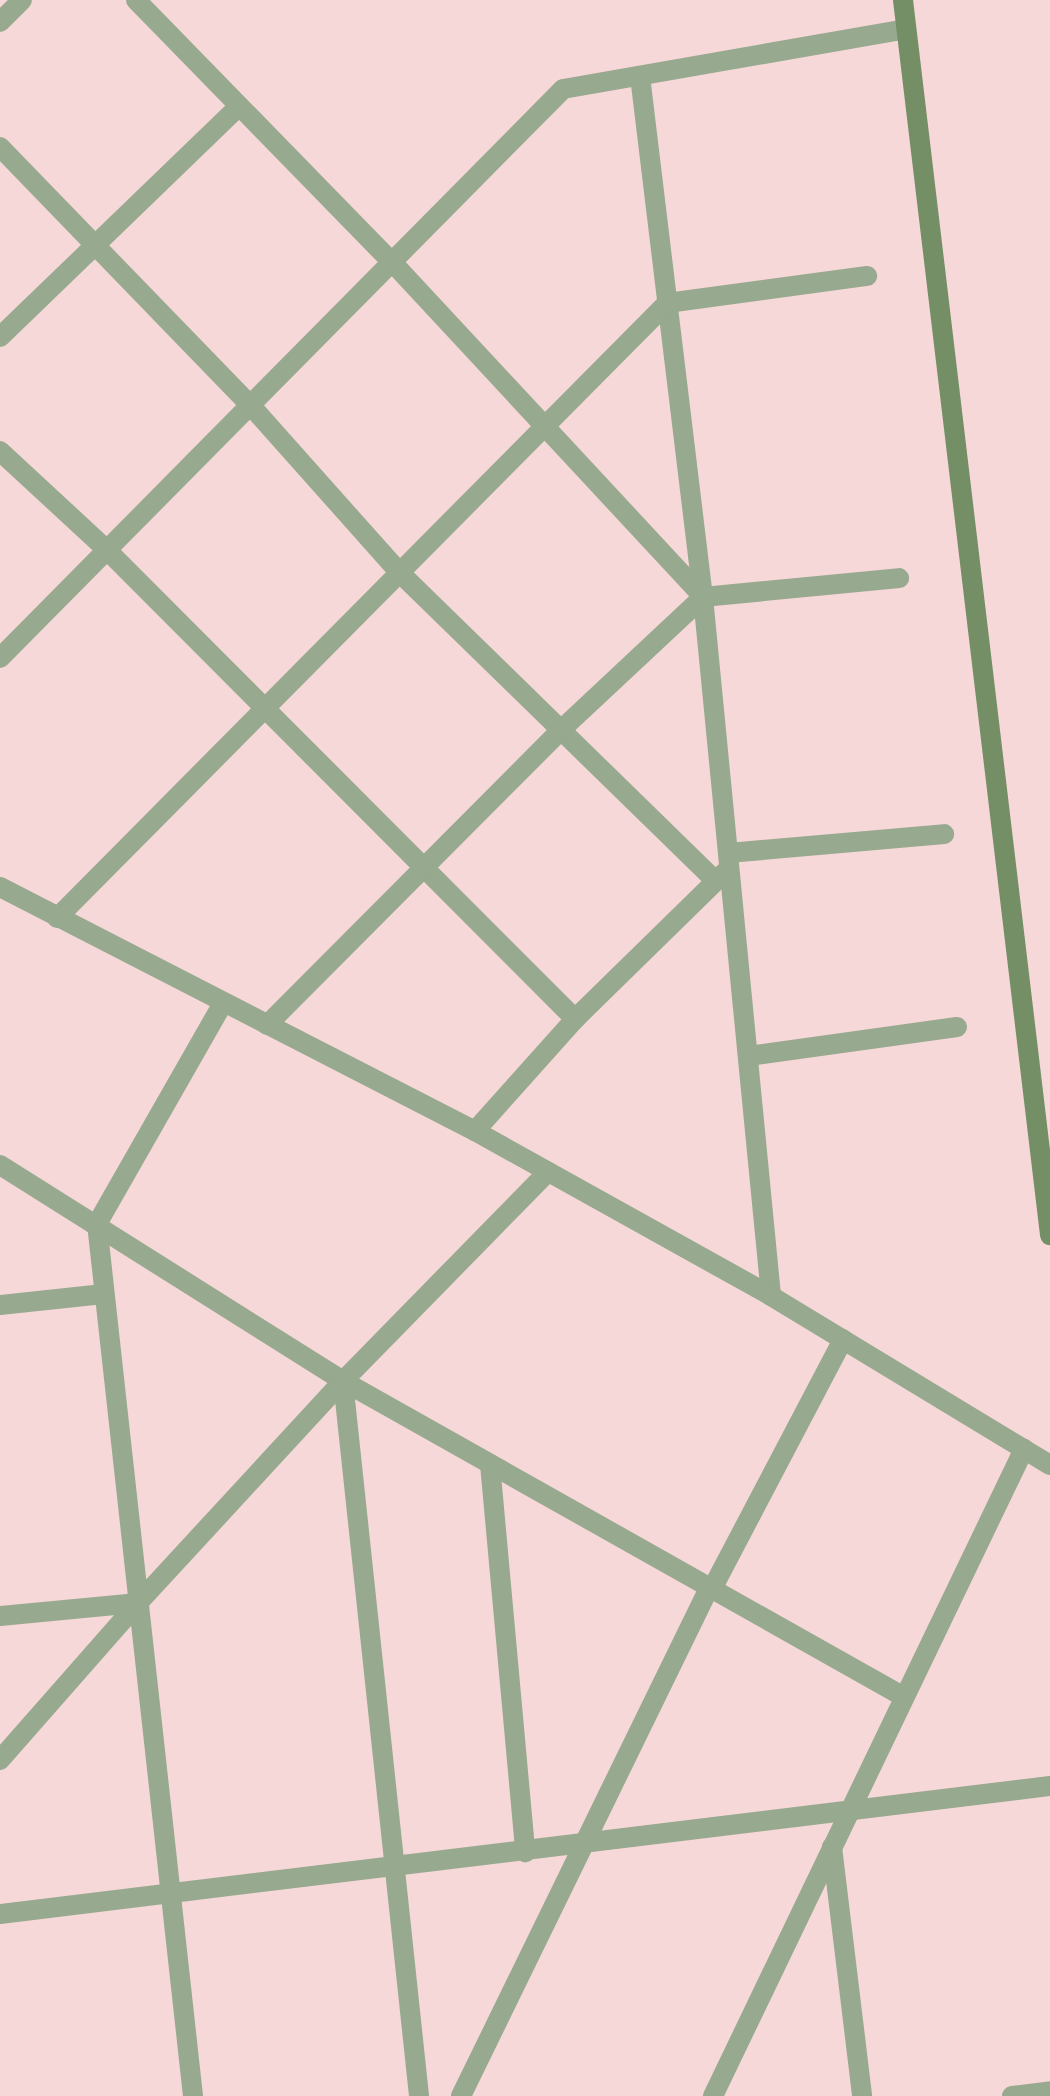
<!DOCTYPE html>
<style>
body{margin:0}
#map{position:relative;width:1050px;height:2096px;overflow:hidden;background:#f6d8d9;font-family:"DM Sans",sans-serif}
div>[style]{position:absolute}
.street>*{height:20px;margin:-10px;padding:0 10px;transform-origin:10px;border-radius:10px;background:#97a98e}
.secondary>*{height:20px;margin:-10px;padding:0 10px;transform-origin:10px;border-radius:10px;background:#748e66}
span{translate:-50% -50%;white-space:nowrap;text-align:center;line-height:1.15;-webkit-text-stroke:7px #fff;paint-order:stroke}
</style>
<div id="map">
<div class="street">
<div style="left:136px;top:0;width:368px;rotate:45.7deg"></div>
<div style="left:393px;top:263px;width:456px;rotate:47.1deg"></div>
<div style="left:0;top:22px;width:31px;rotate:-45deg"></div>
<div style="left:640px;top:76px;width:525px;rotate:83.11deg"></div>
<div style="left:703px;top:597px;width:702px;rotate:84.44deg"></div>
<div style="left:0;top:147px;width:362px;rotate:45.9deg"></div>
<div style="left:252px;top:407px;width:220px;rotate:48.3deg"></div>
<div style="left:398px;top:571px;width:444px;rotate:44.3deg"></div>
<div style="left:0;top:337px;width:332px;rotate:-44deg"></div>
<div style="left:0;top:451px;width:149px;rotate:42.8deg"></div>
<div style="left:109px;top:552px;width:660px;rotate:45.06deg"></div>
<div style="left:0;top:658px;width:800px;rotate:-45.3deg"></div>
<div style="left:563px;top:89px;width:348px;rotate:-9.9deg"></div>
<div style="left:728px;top:853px;width:217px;rotate:-5deg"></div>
<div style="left:0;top:887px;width:534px;rotate:27.19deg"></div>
<div style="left:475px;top:1131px;width:339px;rotate:29.1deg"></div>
<div style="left:771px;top:1296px;width:326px;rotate:31.2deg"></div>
<div style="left:57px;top:918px;width:866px;rotate:-45.23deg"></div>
<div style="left:667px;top:303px;width:202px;rotate:-7.7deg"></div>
<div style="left:267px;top:1025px;width:418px;rotate:-45.1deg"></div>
<div style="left:562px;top:729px;width:193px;rotate:-43.1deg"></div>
<div style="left:703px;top:597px;width:197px;rotate:-5.5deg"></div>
<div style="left:748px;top:1056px;width:211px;rotate:-7.9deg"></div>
<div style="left:475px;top:1131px;width:150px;rotate:-48.2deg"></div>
<div style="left:575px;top:1019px;width:211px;rotate:-44.4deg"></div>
<div style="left:0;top:1165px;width:405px;rotate:32.2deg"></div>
<div style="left:343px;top:1381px;width:644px;rotate:29.39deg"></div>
<div style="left:0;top:1305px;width:104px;rotate:-6.1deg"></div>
<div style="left:343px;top:1381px;width:719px;rotate:83.93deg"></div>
<div style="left:490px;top:1464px;width:390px;rotate:84.8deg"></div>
<div style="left:712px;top:1589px;width:282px;rotate:-62.3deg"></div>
<div style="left:0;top:1616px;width:139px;rotate:-5.4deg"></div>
<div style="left:138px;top:1603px;width:302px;rotate:-47.3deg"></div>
<div style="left:343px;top:1381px;width:293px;rotate:-45.6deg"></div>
<div style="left:0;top:1760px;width:209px;rotate:-48.7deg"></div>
<div style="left:832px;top:1847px;width:251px;rotate:83.1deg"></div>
<div style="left:0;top:1914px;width:1058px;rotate:-6.95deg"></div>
<div style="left:193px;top:2096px;width:877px;rotate:-96.28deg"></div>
<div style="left:97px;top:1224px;width:254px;rotate:-60.3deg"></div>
<div style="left:461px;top:2096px;width:565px;rotate:-63.98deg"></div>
<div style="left:713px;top:2096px;width:718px;rotate:-64.33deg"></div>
<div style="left:1012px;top:2096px;width:38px;rotate:-7deg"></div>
</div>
<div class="secondary">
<div style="left:903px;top:0;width:1244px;rotate:83.21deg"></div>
</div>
</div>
